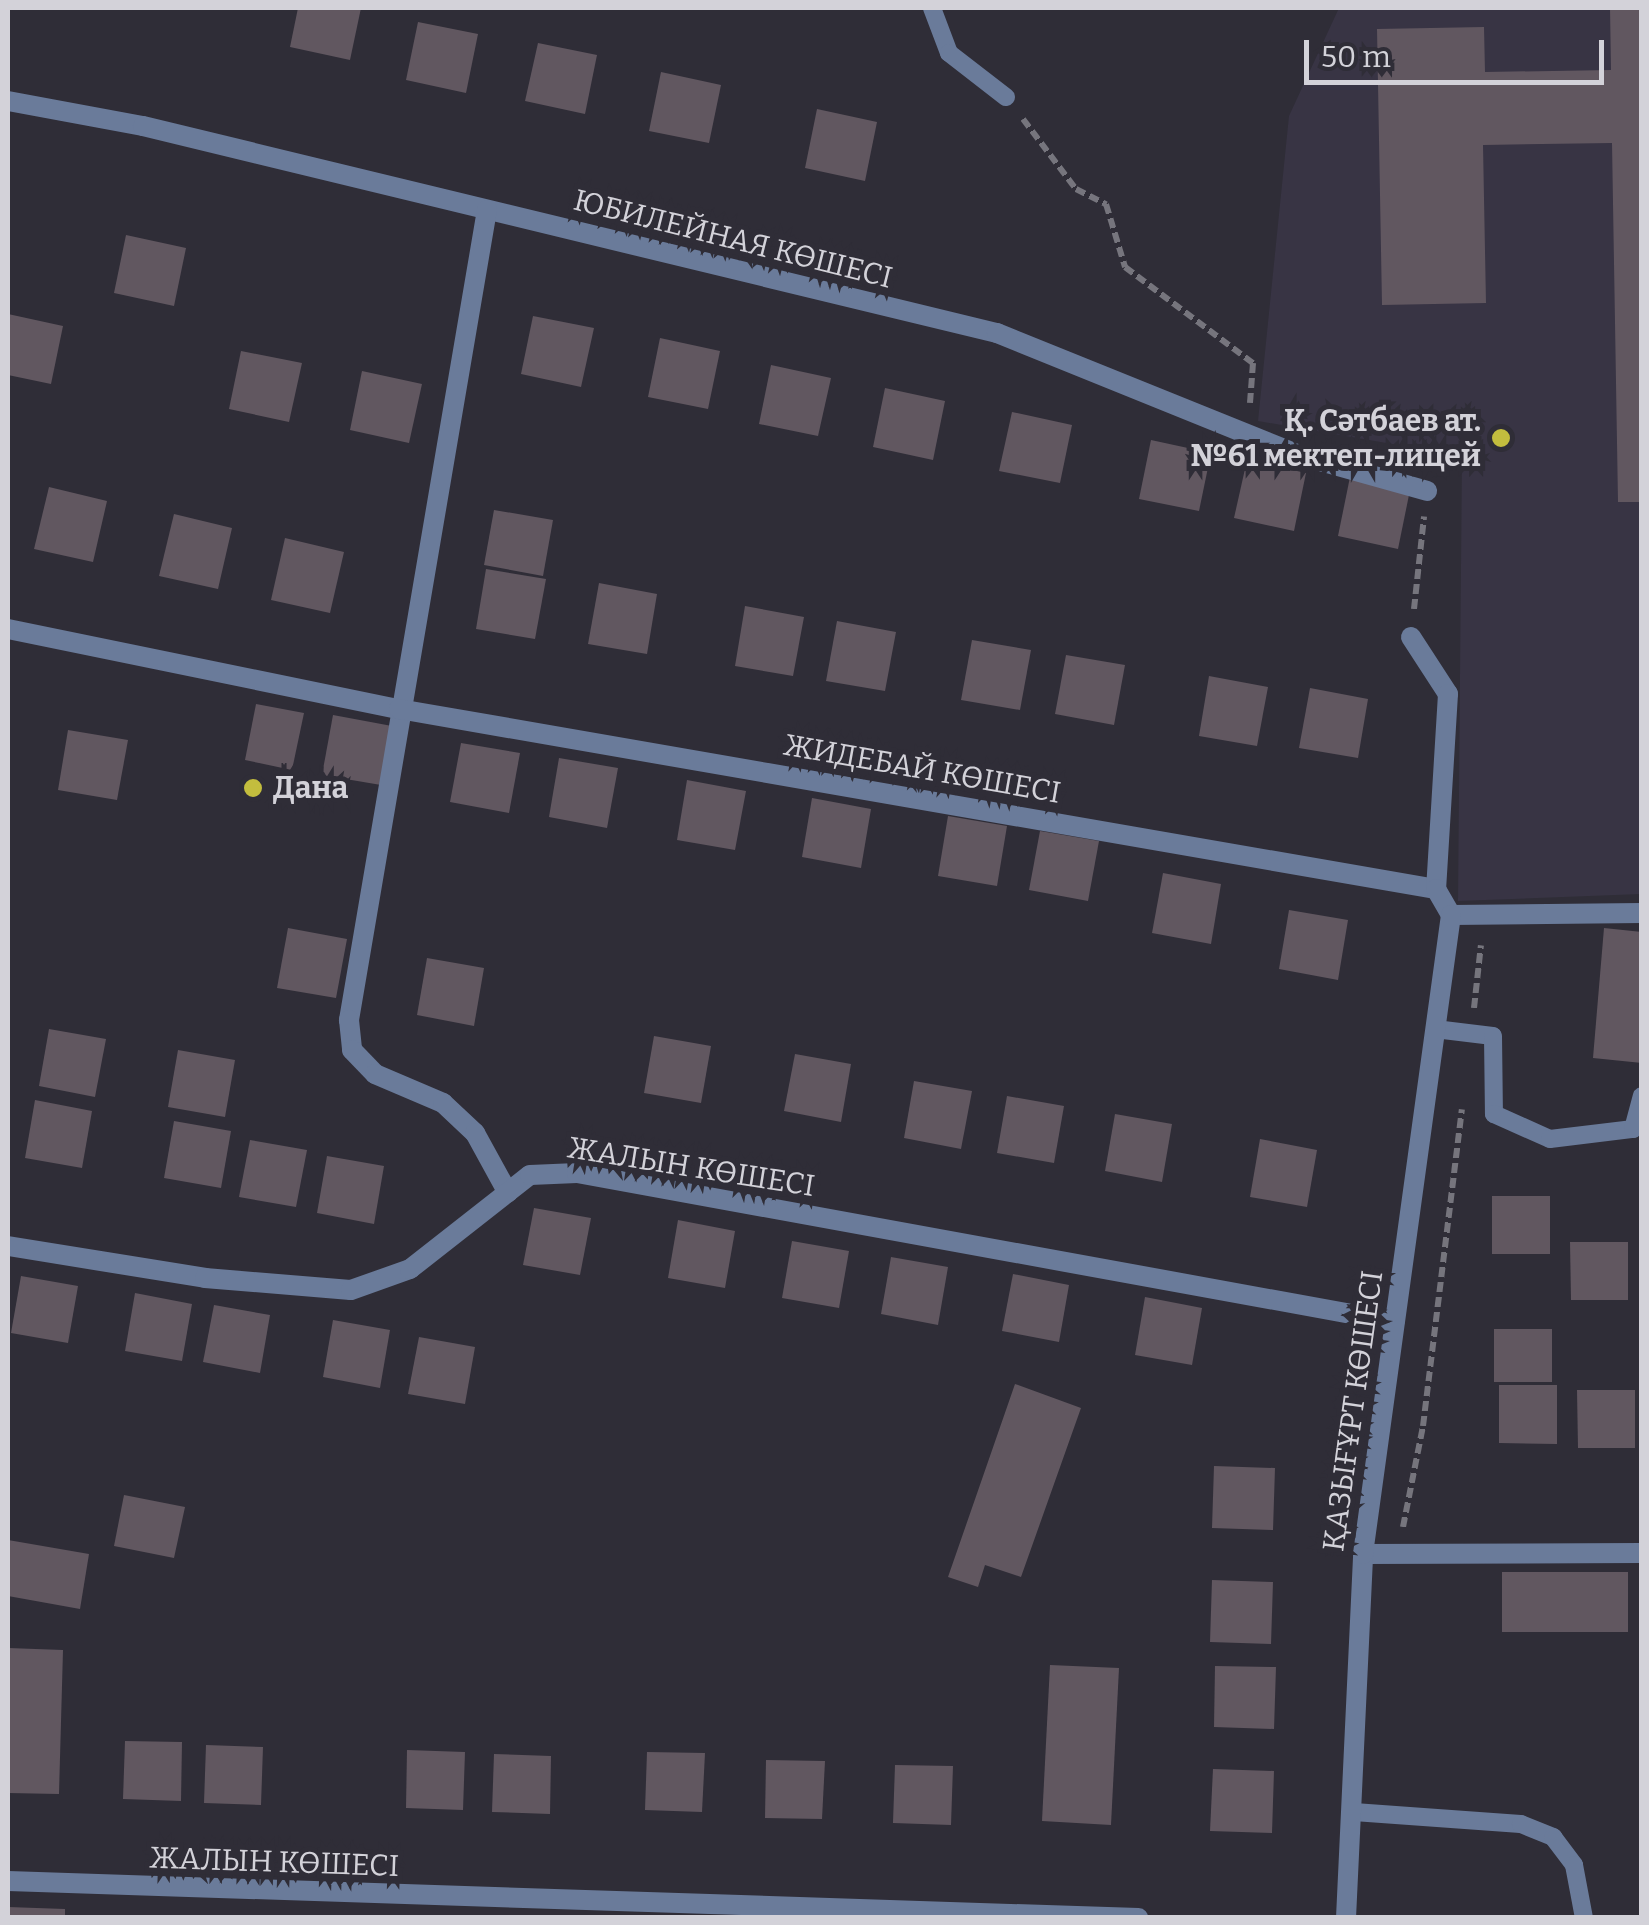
<!DOCTYPE html>
<meta charset="utf-8">
<style>
body{margin:0}
#map{position:relative;width:1649px;height:1925px;overflow:hidden;background:#2f2d37;font-family:Bitter,serif}
div>[style]{position:absolute}
.built>*{inset:0;background:#383444}
.building>*{inset:0;background:#615760}
.path>*{height:6px;margin-top:-3px;transform-origin:0;background:repeating-linear-gradient(90deg,#76757d 0 10px,transparent 0 15px)}
.lane>*{height:18px;margin:-9px;padding:0 9px;transform-origin:9px;border-radius:9px;background:#6a7b9a}
.street>*{height:20px;margin:-10px;padding:0 10px;transform-origin:10px;border-radius:10px;background:#6a7b9a}
.dots>*{width:28px;height:28px;translate:-50% -50%;box-sizing:border-box;border:5px solid #2f2d37;border-radius:50%}
span{translate:-50% -50%;white-space:nowrap;text-align:center;line-height:1.15;-webkit-text-stroke:10px #2f2d37;paint-order:stroke}
.street-label{font-size:30px;color:#d3d2d9}
.poi-label{font-size:30px;color:#d3d2d9;font-weight:700}
.right{translate:-100% -50%;text-align:right}
.left{translate:0 -50%;text-align:left}
.frame{position:absolute;inset:0;border:10px solid #d3d2d9;pointer-events:none}
.scale{position:absolute;left:1304px;top:40px;width:300px;height:45px;box-sizing:border-box;border:5px solid #d3d2d9;border-top:0;padding-left:12px;font-size:30px;line-height:35px;white-space:nowrap;color:#d3d2d9;-webkit-text-stroke:8px #2f2d37;paint-order:stroke}
</style>
<div id="map">
<div class="built">
<div style="clip-path:polygon(1339px 8px,1641px 8px,1641px 894px,1458px 901px,1462px 456px,1258px 421px,1289px 116px)"></div>
</div>
<div class="building">
<div style="clip-path:polygon(298px 8px,361px 8px,350px 60px,290px 47px)"></div>
<div style="clip-path:polygon(1610px 8px,1642px 8px,1642px 502px,1618px 502px,1612px 143px,1483px 145px,1486px 303px,1382px 305px,1377px 29px,1484px 27px,1485px 72px,1611px 70px)"></div>
<div style="clip-path:polygon(418px 22px,478px 34px,466px 93px,406px 80px)"></div>
<div style="clip-path:polygon(538px 43px,597px 55px,585px 114px,525px 101px)"></div>
<div style="clip-path:polygon(661px 72px,721px 85px,709px 143px,649px 131px)"></div>
<div style="clip-path:polygon(817px 109px,877px 122px,865px 181px,805px 168px)"></div>
<div style="clip-path:polygon(126px 235px,186px 248px,174px 306px,114px 293px)"></div>
<div style="clip-path:polygon(8px 314px,63px 326px,51px 384px,8px 375px)"></div>
<div style="clip-path:polygon(533px 316px,594px 328px,581px 387px,521px 374px)"></div>
<div style="clip-path:polygon(660px 338px,720px 351px,708px 409px,648px 397px)"></div>
<div style="clip-path:polygon(241px 351px,302px 363px,289px 422px,229px 409px)"></div>
<div style="clip-path:polygon(771px 365px,831px 378px,818px 436px,759px 424px)"></div>
<div style="clip-path:polygon(362px 371px,422px 384px,409px 443px,350px 430px)"></div>
<div style="clip-path:polygon(885px 388px,945px 401px,933px 460px,873px 447px)"></div>
<div style="clip-path:polygon(1012px 412px,1072px 425px,1060px 483px,999px 471px)"></div>
<div style="clip-path:polygon(1151px 440px,1211px 453px,1199px 511px,1139px 499px)"></div>
<div style="clip-path:polygon(1247px 460px,1306px 473px,1294px 531px,1234px 518px)"></div>
<div style="clip-path:polygon(1350px 477px,1410px 490px,1398px 549px,1338px 536px)"></div>
<div style="clip-path:polygon(49px 487px,107px 501px,93px 562px,34px 549px)"></div>
<div style="clip-path:polygon(494px 510px,553px 520px,543px 576px,484px 565px)"></div>
<div style="clip-path:polygon(174px 514px,232px 528px,218px 589px,159px 576px)"></div>
<div style="clip-path:polygon(285px 538px,344px 552px,330px 613px,271px 600px)"></div>
<div style="clip-path:polygon(486px 569px,546px 579px,535px 639px,476px 629px)"></div>
<div style="clip-path:polygon(599px 583px,657px 594px,647px 654px,588px 644px)"></div>
<div style="clip-path:polygon(745px 606px,804px 617px,793px 676px,735px 666px)"></div>
<div style="clip-path:polygon(837px 621px,896px 632px,885px 691px,826px 681px)"></div>
<div style="clip-path:polygon(972px 640px,1031px 650px,1020px 710px,961px 700px)"></div>
<div style="clip-path:polygon(1066px 655px,1125px 665px,1114px 725px,1055px 714px)"></div>
<div style="clip-path:polygon(1209px 676px,1268px 687px,1257px 746px,1199px 736px)"></div>
<div style="clip-path:polygon(1310px 688px,1368px 699px,1358px 758px,1299px 748px)"></div>
<div style="clip-path:polygon(256px 704px,304px 713px,292px 770px,245px 760px)"></div>
<div style="clip-path:polygon(333px 715px,392px 726px,381px 785px,322px 775px)"></div>
<div style="clip-path:polygon(68px 730px,128px 740px,117px 800px,58px 790px)"></div>
<div style="clip-path:polygon(461px 743px,520px 753px,509px 813px,450px 802px)"></div>
<div style="clip-path:polygon(559px 758px,618px 768px,607px 828px,549px 817px)"></div>
<div style="clip-path:polygon(687px 780px,746px 791px,735px 850px,677px 840px)"></div>
<div style="clip-path:polygon(812px 798px,871px 809px,861px 868px,802px 857px)"></div>
<div style="clip-path:polygon(948px 816px,1007px 826px,997px 886px,938px 876px)"></div>
<div style="clip-path:polygon(1040px 831px,1099px 841px,1088px 901px,1029px 890px)"></div>
<div style="clip-path:polygon(1163px 873px,1221px 884px,1211px 944px,1152px 933px)"></div>
<div style="clip-path:polygon(1289px 910px,1348px 920px,1338px 980px,1279px 969px)"></div>
<div style="clip-path:polygon(288px 928px,347px 939px,336px 998px,277px 988px)"></div>
<div style="clip-path:polygon(1604px 928px,1642px 932px,1642px 1063px,1593px 1058px)"></div>
<div style="clip-path:polygon(427px 958px,484px 968px,474px 1026px,417px 1015px)"></div>
<div style="clip-path:polygon(49px 1029px,106px 1039px,95px 1097px,39px 1086px)"></div>
<div style="clip-path:polygon(654px 1036px,711px 1046px,701px 1103px,644px 1093px)"></div>
<div style="clip-path:polygon(178px 1050px,235px 1060px,225px 1117px,168px 1107px)"></div>
<div style="clip-path:polygon(795px 1054px,851px 1064px,841px 1122px,784px 1111px)"></div>
<div style="clip-path:polygon(914px 1081px,972px 1091px,961px 1149px,904px 1138px)"></div>
<div style="clip-path:polygon(1007px 1096px,1064px 1106px,1054px 1163px,997px 1153px)"></div>
<div style="clip-path:polygon(35px 1100px,92px 1111px,82px 1168px,25px 1158px)"></div>
<div style="clip-path:polygon(1115px 1114px,1172px 1124px,1162px 1182px,1105px 1171px)"></div>
<div style="clip-path:polygon(174px 1121px,231px 1131px,221px 1188px,164px 1178px)"></div>
<div style="clip-path:polygon(1260px 1139px,1317px 1150px,1307px 1207px,1250px 1197px)"></div>
<div style="clip-path:polygon(250px 1140px,307px 1150px,296px 1207px,239px 1197px)"></div>
<div style="clip-path:polygon(327px 1156px,384px 1166px,374px 1224px,317px 1213px)"></div>
<div style="clip-path:polygon(1492px 1196px,1550px 1196px,1550px 1254px,1492px 1254px)"></div>
<div style="clip-path:polygon(534px 1208px,591px 1218px,580px 1275px,523px 1265px)"></div>
<div style="clip-path:polygon(678px 1220px,735px 1231px,725px 1288px,668px 1278px)"></div>
<div style="clip-path:polygon(792px 1241px,849px 1251px,839px 1308px,782px 1298px)"></div>
<div style="clip-path:polygon(1570px 1242px,1628px 1242px,1628px 1300px,1571px 1300px)"></div>
<div style="clip-path:polygon(891px 1257px,948px 1267px,938px 1325px,881px 1314px)"></div>
<div style="clip-path:polygon(1013px 1274px,1069px 1285px,1059px 1342px,1002px 1331px)"></div>
<div style="clip-path:polygon(21px 1276px,78px 1286px,68px 1343px,11px 1333px)"></div>
<div style="clip-path:polygon(135px 1293px,192px 1304px,182px 1361px,125px 1351px)"></div>
<div style="clip-path:polygon(1145px 1297px,1202px 1308px,1192px 1365px,1135px 1355px)"></div>
<div style="clip-path:polygon(214px 1305px,270px 1315px,260px 1373px,203px 1362px)"></div>
<div style="clip-path:polygon(333px 1320px,390px 1330px,380px 1388px,323px 1377px)"></div>
<div style="clip-path:polygon(1494px 1329px,1552px 1329px,1552px 1382px,1494px 1382px)"></div>
<div style="clip-path:polygon(419px 1337px,475px 1347px,465px 1404px,408px 1394px)"></div>
<div style="clip-path:polygon(1015px 1384px,1081px 1408px,1021px 1577px,985px 1565px,978px 1587px,948px 1577px)"></div>
<div style="clip-path:polygon(1499px 1385px,1557px 1385px,1557px 1444px,1499px 1443px)"></div>
<div style="clip-path:polygon(1577px 1390px,1635px 1390px,1635px 1448px,1578px 1448px)"></div>
<div style="clip-path:polygon(1214px 1466px,1275px 1468px,1273px 1530px,1212px 1528px)"></div>
<div style="clip-path:polygon(124px 1495px,185px 1507px,174px 1558px,114px 1546px)"></div>
<div style="clip-path:polygon(8px 1540px,89px 1554px,80px 1609px,8px 1596px)"></div>
<div style="clip-path:polygon(1502px 1572px,1628px 1572px,1628px 1632px,1502px 1632px)"></div>
<div style="clip-path:polygon(1212px 1580px,1273px 1582px,1271px 1644px,1210px 1642px)"></div>
<div style="clip-path:polygon(8px 1648px,63px 1650px,59px 1794px,8px 1793px)"></div>
<div style="clip-path:polygon(1050px 1665px,1119px 1668px,1111px 1825px,1042px 1821px)"></div>
<div style="clip-path:polygon(1215px 1666px,1276px 1667px,1274px 1729px,1214px 1727px)"></div>
<div style="clip-path:polygon(125px 1741px,182px 1742px,181px 1801px,123px 1799px)"></div>
<div style="clip-path:polygon(206px 1745px,263px 1747px,261px 1805px,204px 1803px)"></div>
<div style="clip-path:polygon(407px 1750px,465px 1752px,463px 1810px,406px 1808px)"></div>
<div style="clip-path:polygon(647px 1752px,705px 1753px,702px 1812px,645px 1810px)"></div>
<div style="clip-path:polygon(494px 1754px,551px 1756px,550px 1814px,492px 1812px)"></div>
<div style="clip-path:polygon(766px 1760px,825px 1761px,822px 1819px,765px 1818px)"></div>
<div style="clip-path:polygon(895px 1765px,953px 1766px,951px 1825px,893px 1823px)"></div>
<div style="clip-path:polygon(1213px 1769px,1274px 1771px,1272px 1833px,1210px 1831px)"></div>
<div style="clip-path:polygon(8px 1907px,65px 1909px,65px 1918px,8px 1918px)"></div>
</div>
<div class="path">
<div style="left:1023px;top:119px;width:88px;rotate:52.9deg"></div>
<div style="left:1076px;top:189px;width:34px;rotate:27deg"></div>
<div style="left:1106px;top:204px;width:66px;rotate:73.2deg"></div>
<div style="left:1125px;top:267px;width:160px;rotate:36.9deg"></div>
<div style="left:1253px;top:363px;width:40px;rotate:94.3deg"></div>
<div style="left:1414px;top:609px;width:93px;rotate:-83.8deg"></div>
<div style="left:1474px;top:1008px;width:63px;rotate:-83.7deg"></div>
<div style="left:1403px;top:1527px;width:103px;rotate:-78.8deg"></div>
<div style="left:1423px;top:1426px;width:319px;rotate:-83deg"></div>
</div>
<div class="lane">
<div style="left:932px;top:8px;width:48px;rotate:69.3deg"></div>
<div style="left:949px;top:53px;width:72px;rotate:37.7deg"></div>
<div style="left:1435px;top:1029px;width:58px;rotate:6.9deg"></div>
<div style="left:1493px;top:1036px;width:78px;rotate:89.3deg"></div>
<div style="left:1494px;top:1114px;width:61px;rotate:24.1deg"></div>
<div style="left:1550px;top:1139px;width:84px;rotate:-6.9deg"></div>
<div style="left:1633px;top:1129px;width:34px;rotate:-75deg"></div>
<div style="left:1354px;top:1812px;width:167px;rotate:4.1deg"></div>
<div style="left:1521px;top:1824px;width:35px;rotate:22deg"></div>
<div style="left:1553px;top:1837px;width:35px;rotate:53deg"></div>
<div style="left:1574px;top:1865px;width:54px;rotate:79.3deg"></div>
</div>
<div class="street">
<div style="left:8px;top:101px;width:137px;rotate:10.5deg"></div>
<div style="left:143px;top:126px;width:879px;rotate:13.63deg"></div>
<div style="left:997px;top:333px;width:326px;rotate:22deg"></div>
<div style="left:1299px;top:455px;width:133px;rotate:15.7deg"></div>
<div style="left:487px;top:210px;width:822px;rotate:99.67deg"></div>
<div style="left:349px;top:1020px;width:30px;rotate:84deg"></div>
<div style="left:352px;top:1050px;width:33px;rotate:46deg"></div>
<div style="left:375px;top:1074px;width:74px;rotate:23.1deg"></div>
<div style="left:443px;top:1103px;width:44px;rotate:43.2deg"></div>
<div style="left:475px;top:1133px;width:68px;rotate:61.2deg"></div>
<div style="left:8px;top:629px;width:399px;rotate:11.6deg"></div>
<div style="left:399px;top:709px;width:1053px;rotate:9.85deg"></div>
<div style="left:1411px;top:637px;width:68px;rotate:57deg"></div>
<div style="left:1448px;top:694px;width:195px;rotate:93.5deg"></div>
<div style="left:1436px;top:889px;width:30px;rotate:60deg"></div>
<div style="left:1451px;top:915px;width:191px;rotate:-0.6deg"></div>
<div style="left:8px;top:1246px;width:200px;rotate:9.2deg"></div>
<div style="left:205px;top:1278px;width:146px;rotate:4.7deg"></div>
<div style="left:351px;top:1290px;width:63px;rotate:-19.6deg"></div>
<div style="left:410px;top:1269px;width:152px;rotate:-38.1deg"></div>
<div style="left:530px;top:1175px;width:47px;rotate:-2.4deg"></div>
<div style="left:577px;top:1173px;width:831px;rotate:10.32deg"></div>
<div style="left:1363px;top:1554px;width:279px;rotate:-0.2deg"></div>
<div style="left:8px;top:1881px;width:1131px;rotate:1.88deg"></div>
<div style="left:1346px;top:1918px;width:364px;rotate:-87.3deg"></div>
<div style="left:1363px;top:1554px;width:645px;rotate:-82.16deg"></div>
</div>
<div class="dots">
<div style="left:1501px;top:438px;background:#c3bd3e"></div>
<div style="left:253px;top:788px;background:#c3bd3e"></div>
</div>
<div class="street-label">
<span style="left:733px;top:239px;rotate:14deg">ЮБИЛЕЙНАЯ КӨШЕСІ</span>
<span style="left:922px;top:769px;rotate:10deg">ЖИДЕБАЙ КӨШЕСІ</span>
<span style="left:691px;top:1167px;rotate:9deg">ЖАЛЫН КӨШЕСІ</span>
<span style="left:1353px;top:1411px;rotate:-82deg">ҚАЗЫҒҰРТ КӨШЕСІ</span>
<span style="left:274px;top:1862px;rotate:2deg">ЖАЛЫН КӨШЕСІ</span>
</div>
<div class="poi-label">
<span class="right" style="left:1481px;top:438px">Қ. Сәтбаев ат.<br>№61 мектеп-лицей</span>
<span class="left" style="left:273px;top:788px">Дана</span>
</div>
<div class="frame"></div>
<div class="scale">50 m</div>
</div>
